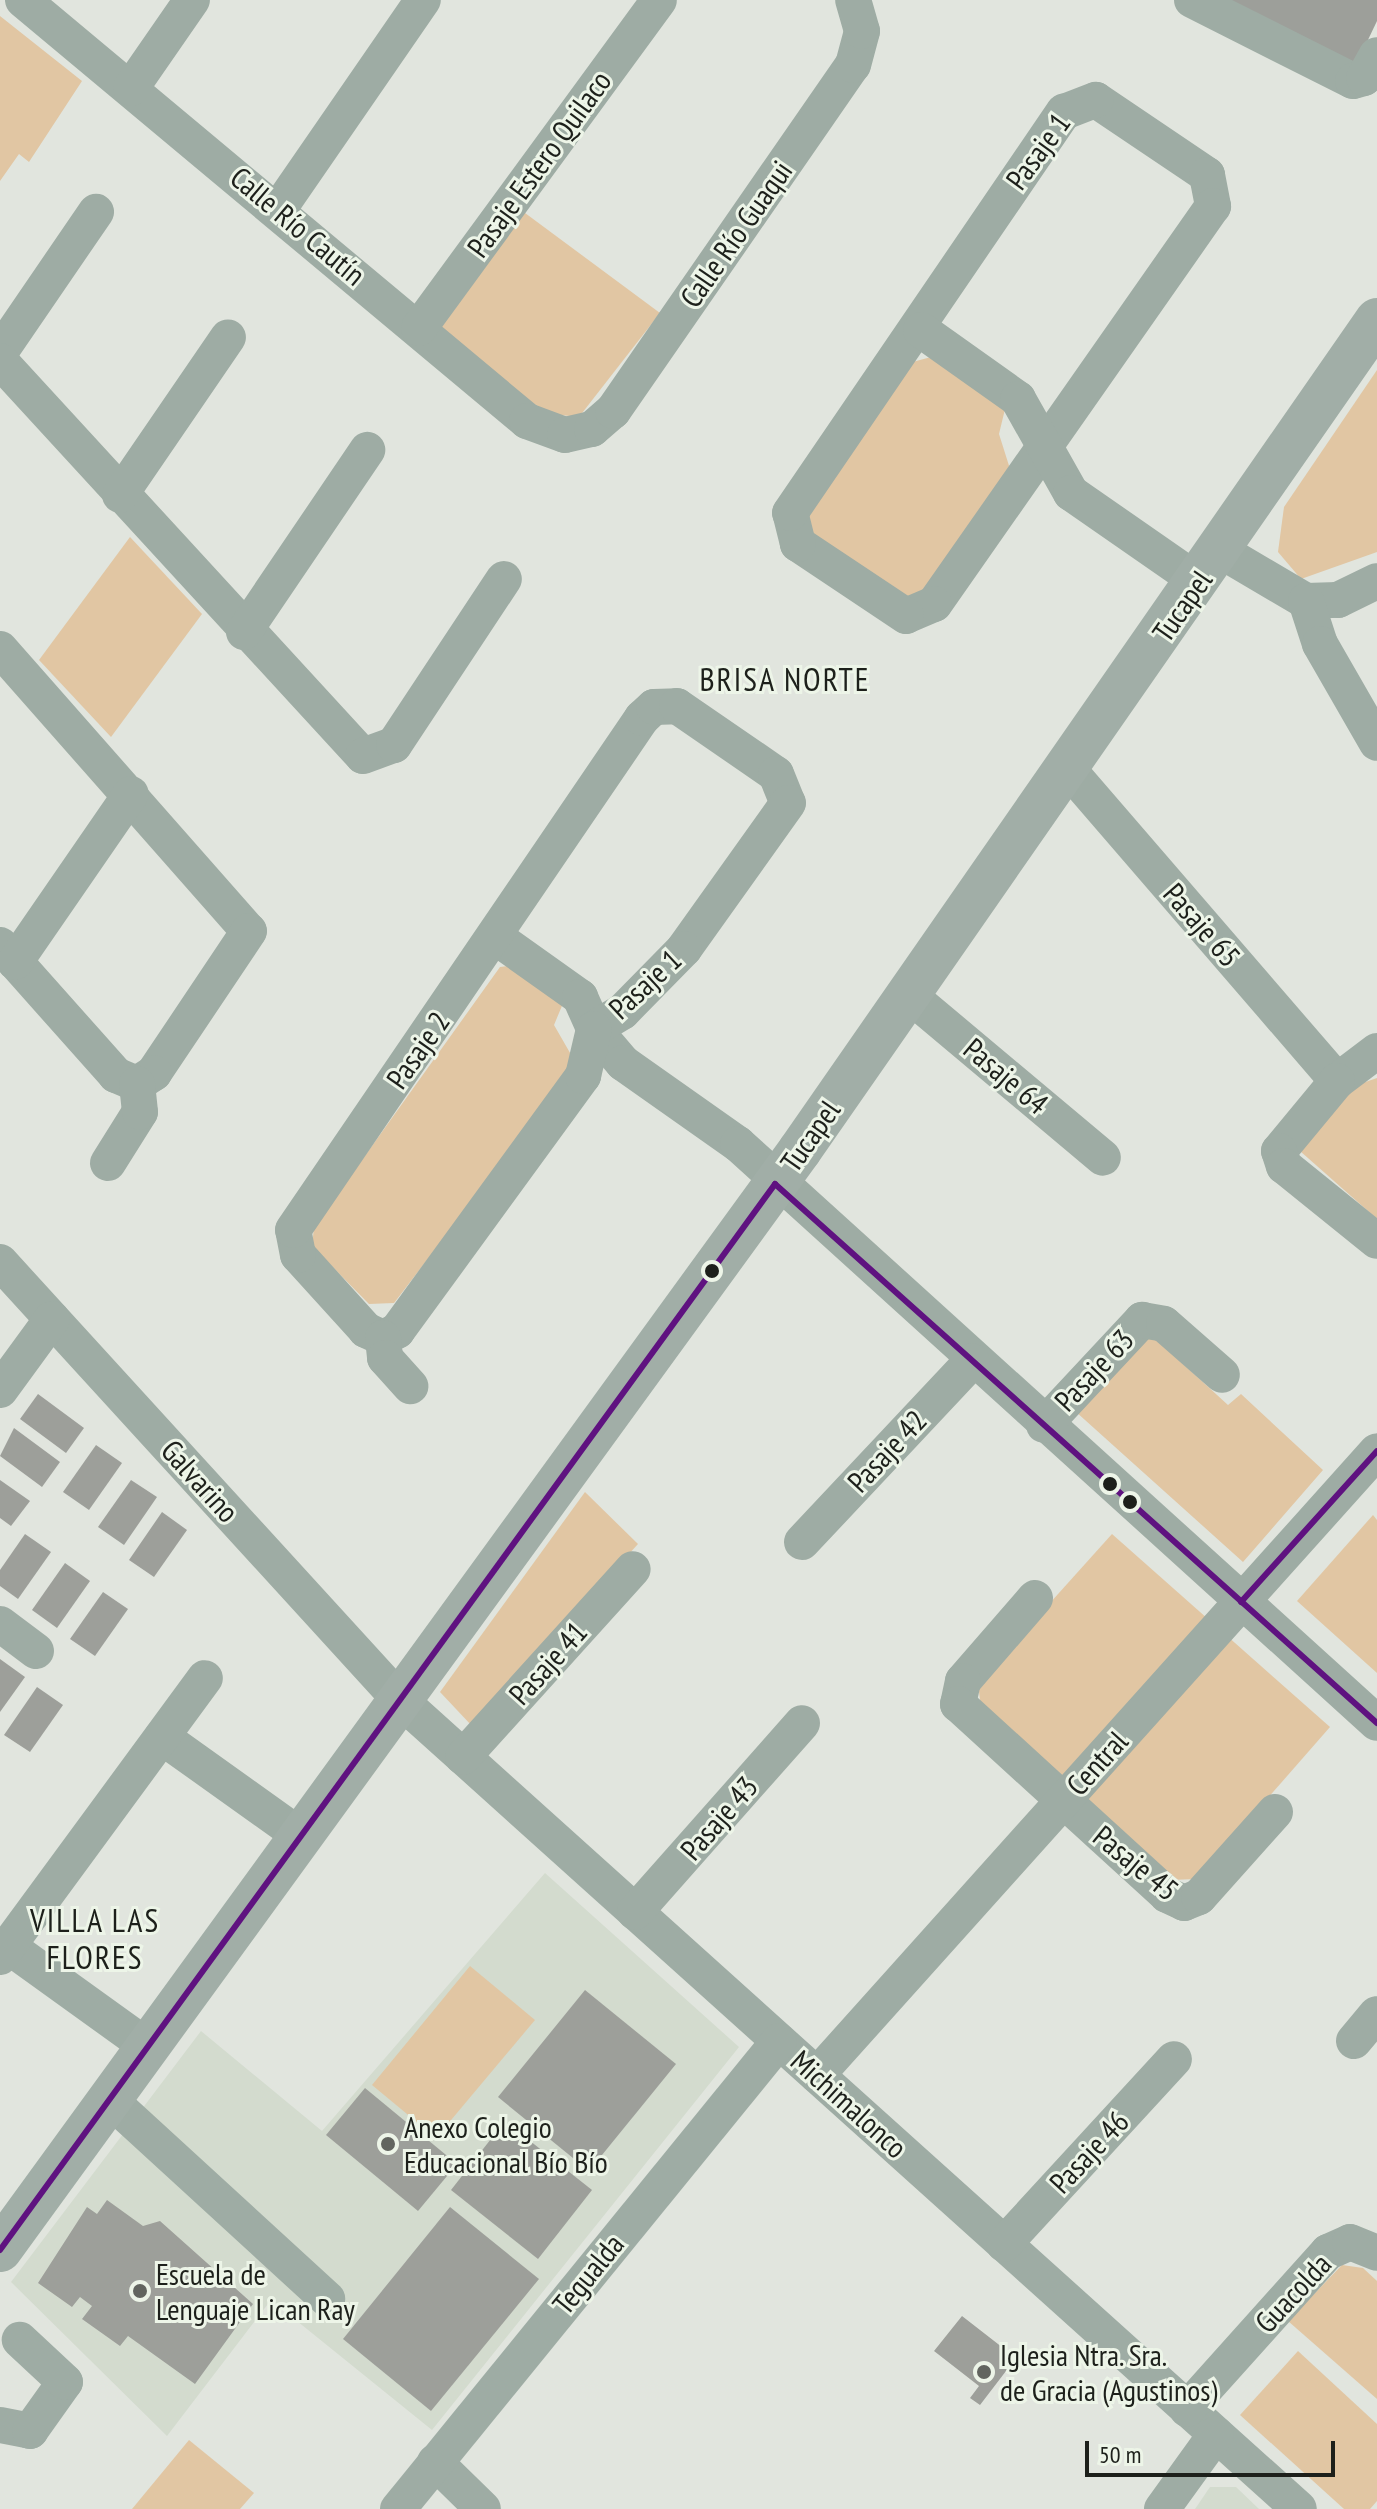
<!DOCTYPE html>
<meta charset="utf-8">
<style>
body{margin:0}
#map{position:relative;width:1377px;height:2509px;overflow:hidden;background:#e1e5de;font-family:"PT Sans Narrow",sans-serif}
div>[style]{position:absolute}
.built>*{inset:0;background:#d3dbce}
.green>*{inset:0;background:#e1c6a3}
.building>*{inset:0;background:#9d9f9a}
.minor>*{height:36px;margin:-18px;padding:0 18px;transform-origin:18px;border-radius:18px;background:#9eaca4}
.major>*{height:44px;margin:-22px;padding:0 22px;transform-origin:22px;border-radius:22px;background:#a1aea7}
.bus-1>*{height:6px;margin:-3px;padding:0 3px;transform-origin:3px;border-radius:3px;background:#5f1280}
.dots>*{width:22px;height:22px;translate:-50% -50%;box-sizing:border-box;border:4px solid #edf5e8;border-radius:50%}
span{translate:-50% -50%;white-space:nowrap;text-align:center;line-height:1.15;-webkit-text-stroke:6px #edf5e8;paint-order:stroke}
.street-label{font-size:30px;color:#1d201b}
.poi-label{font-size:30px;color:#1d201b}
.left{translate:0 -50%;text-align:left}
.neighbourhood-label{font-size:32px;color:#1d201b;letter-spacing:2px}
.scale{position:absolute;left:1085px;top:2441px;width:250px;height:36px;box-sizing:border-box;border:4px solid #1d201b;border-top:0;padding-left:10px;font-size:24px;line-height:28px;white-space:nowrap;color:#1d201b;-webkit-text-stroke:6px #edf5e8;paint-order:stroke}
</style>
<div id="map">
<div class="built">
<div style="clip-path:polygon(545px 1873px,739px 2047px,432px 2430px,271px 2300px,167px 2436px,11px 2282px,201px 2031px,322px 2131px)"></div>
<div style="clip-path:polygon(1210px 2487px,1236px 2487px,1259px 2509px,1195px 2509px)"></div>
</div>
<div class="green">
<div style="clip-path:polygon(0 16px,82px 81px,29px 162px,19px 154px,0 181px)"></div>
<div style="clip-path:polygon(521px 210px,660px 313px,579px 417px,551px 414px,519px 395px,439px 325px)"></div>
<div style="clip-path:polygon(931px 357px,1006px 405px,999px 434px,1011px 472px,925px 598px,903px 600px,809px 532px,804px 513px,909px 363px)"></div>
<div style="clip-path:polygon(1377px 370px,1377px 552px,1301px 579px,1278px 552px,1284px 507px)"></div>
<div style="clip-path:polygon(130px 537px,202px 614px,111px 737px,39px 660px)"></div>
<div style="clip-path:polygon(517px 965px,564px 1001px,554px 1025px,577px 1065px,394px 1303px,369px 1304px,312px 1246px,314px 1227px,500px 967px)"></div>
<div style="clip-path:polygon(1377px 1078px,1377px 1219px,1300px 1151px,1348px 1088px)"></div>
<div style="clip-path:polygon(1148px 1332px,1228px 1405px,1241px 1394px,1323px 1470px,1243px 1562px,1075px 1411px)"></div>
<div style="clip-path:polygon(585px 1492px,638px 1544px,472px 1726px,440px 1692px)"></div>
<div style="clip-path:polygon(1373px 1515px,1377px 1520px,1377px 1673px,1297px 1601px)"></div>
<div style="clip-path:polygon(1112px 1534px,1330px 1727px,1197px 1879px,1169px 1880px,981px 1708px,978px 1683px)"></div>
<div style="clip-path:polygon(470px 1966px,535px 2020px,436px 2138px,372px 2085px)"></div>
<div style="clip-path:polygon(1342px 2265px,1363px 2268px,1377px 2281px,1377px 2399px,1288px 2321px)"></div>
<div style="clip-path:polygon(1298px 2351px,1377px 2424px,1377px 2501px,1370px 2509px,1344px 2509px,1240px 2415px)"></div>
<div style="clip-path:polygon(189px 2440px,254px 2493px,240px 2509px,132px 2509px)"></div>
</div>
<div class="building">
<div style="clip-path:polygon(1220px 0,1377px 0,1377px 21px,1355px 67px)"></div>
<div style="clip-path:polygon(38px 1394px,84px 1428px,66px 1453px,20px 1419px)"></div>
<div style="clip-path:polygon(14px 1428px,60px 1462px,42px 1487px,0 1456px)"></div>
<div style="clip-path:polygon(96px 1445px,122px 1463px,89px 1510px,63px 1492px)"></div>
<div style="clip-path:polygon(0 1480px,30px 1501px,11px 1526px,0 1518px)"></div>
<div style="clip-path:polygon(131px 1480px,157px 1497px,124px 1545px,98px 1527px)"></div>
<div style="clip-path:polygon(162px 1512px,187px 1530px,154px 1577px,129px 1560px)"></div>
<div style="clip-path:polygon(25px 1534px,51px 1552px,18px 1599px,0 1586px,0 1570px)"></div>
<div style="clip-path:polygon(65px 1563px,90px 1581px,57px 1628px,32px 1610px)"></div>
<div style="clip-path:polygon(103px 1592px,128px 1609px,95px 1656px,70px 1639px)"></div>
<div style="clip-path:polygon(0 1659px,25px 1677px,0 1712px)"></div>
<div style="clip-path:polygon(37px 1687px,63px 1705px,30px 1752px,4px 1735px)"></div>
<div style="clip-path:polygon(585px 1990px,676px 2064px,589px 2171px,498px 2097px)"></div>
<div style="clip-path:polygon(365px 2088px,457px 2164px,418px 2211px,326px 2135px)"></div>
<div style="clip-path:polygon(505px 2121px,592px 2190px,538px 2259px,451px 2190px)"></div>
<div style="clip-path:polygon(107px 2200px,143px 2226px,160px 2221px,253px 2304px,195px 2384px,128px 2336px,120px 2346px,82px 2319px,92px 2306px,80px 2297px,72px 2307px,38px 2283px,87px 2207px,97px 2214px)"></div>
<div style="clip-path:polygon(450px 2207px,539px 2279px,431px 2411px,343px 2339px)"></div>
<div style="clip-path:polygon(962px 2316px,1016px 2358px,980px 2405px,970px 2398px,979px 2386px,934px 2351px)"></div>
</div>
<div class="minor">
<div style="left:23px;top:0;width:657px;rotate:39.87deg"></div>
<div style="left:527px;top:421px;width:40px;rotate:20.2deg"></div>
<div style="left:565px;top:435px;width:28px;rotate:-13deg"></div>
<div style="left:592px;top:429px;width:28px;rotate:-41deg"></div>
<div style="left:613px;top:411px;width:421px;rotate:-55.3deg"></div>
<div style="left:853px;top:65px;width:35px;rotate:-75deg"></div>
<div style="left:862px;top:31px;width:32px;rotate:-106deg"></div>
<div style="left:1192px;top:0;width:180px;rotate:26.7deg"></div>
<div style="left:1353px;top:81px;width:11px;rotate:-15deg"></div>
<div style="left:1364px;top:78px;width:26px;rotate:-61deg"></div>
<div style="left:131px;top:88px;width:107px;rotate:-55.3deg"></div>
<div style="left:1096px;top:100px;width:134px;rotate:34deg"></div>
<div style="left:1207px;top:175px;width:32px;rotate:79deg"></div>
<div style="left:1213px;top:206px;width:486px;rotate:125deg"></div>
<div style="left:934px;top:604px;width:30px;rotate:157deg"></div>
<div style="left:906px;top:616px;width:130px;rotate:-146.3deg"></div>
<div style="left:798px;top:544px;width:32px;rotate:-104deg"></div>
<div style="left:790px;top:513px;width:486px;rotate:-55.7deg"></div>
<div style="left:1064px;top:112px;width:34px;rotate:-21deg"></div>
<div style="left:278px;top:210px;width:255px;rotate:-55.4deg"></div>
<div style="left:419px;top:328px;width:406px;rotate:-53.8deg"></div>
<div style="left:921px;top:330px;width:119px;rotate:35.4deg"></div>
<div style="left:1018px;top:399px;width:108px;rotate:60.6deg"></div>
<div style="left:1071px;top:493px;width:156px;rotate:34.8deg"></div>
<div style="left:0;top:352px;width:170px;rotate:-55.6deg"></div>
<div style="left:0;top:361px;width:536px;rotate:47.42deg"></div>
<div style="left:363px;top:756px;width:33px;rotate:-20deg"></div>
<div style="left:394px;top:745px;width:199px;rotate:-56.5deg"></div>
<div style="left:120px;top:495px;width:191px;rotate:-55.6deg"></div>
<div style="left:1221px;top:551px;width:99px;rotate:30.5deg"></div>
<div style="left:1306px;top:601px;width:32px;rotate:-2deg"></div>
<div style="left:1338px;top:600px;width:43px;rotate:-26deg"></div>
<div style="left:1306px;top:601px;width:45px;rotate:72deg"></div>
<div style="left:1320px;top:644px;width:114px;rotate:60.1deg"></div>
<div style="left:244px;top:632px;width:220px;rotate:-55.9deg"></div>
<div style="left:0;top:649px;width:376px;rotate:48.6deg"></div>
<div style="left:249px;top:931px;width:171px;rotate:123.8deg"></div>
<div style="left:154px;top:1073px;width:20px;rotate:147deg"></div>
<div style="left:137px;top:1084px;width:23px;rotate:-157deg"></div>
<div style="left:116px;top:1075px;width:174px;rotate:-131.7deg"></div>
<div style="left:1068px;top:769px;width:412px;rotate:49.2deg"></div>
<div style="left:497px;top:938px;width:102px;rotate:35.4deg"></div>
<div style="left:580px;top:997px;width:35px;rotate:66deg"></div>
<div style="left:594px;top:1029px;width:45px;rotate:49.5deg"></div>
<div style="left:623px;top:1063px;width:141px;rotate:35.2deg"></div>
<div style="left:738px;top:1144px;width:862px;rotate:42.18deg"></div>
<div style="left:15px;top:962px;width:204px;rotate:-55.4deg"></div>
<div style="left:909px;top:995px;width:253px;rotate:40deg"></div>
<div style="left:1377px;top:1051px;width:50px;rotate:143.1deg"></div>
<div style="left:1337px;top:1081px;width:91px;rotate:129.6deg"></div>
<div style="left:1279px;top:1151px;width:16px;rotate:72deg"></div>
<div style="left:1284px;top:1166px;width:119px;rotate:38.9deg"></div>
<div style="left:108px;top:1163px;width:60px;rotate:-57.9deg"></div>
<div style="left:140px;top:1112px;width:28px;rotate:-96deg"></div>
<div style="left:0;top:1262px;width:593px;rotate:47.6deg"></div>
<div style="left:400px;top:1700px;width:1209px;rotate:41.98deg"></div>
<div style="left:383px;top:1338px;width:19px;rotate:-155deg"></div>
<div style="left:366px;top:1330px;width:101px;rotate:-132.2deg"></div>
<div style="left:298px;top:1255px;width:25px;rotate:-101deg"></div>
<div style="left:293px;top:1230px;width:620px;rotate:-55.72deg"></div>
<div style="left:642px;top:718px;width:16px;rotate:-43deg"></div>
<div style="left:654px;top:707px;width:23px;rotate:-2deg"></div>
<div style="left:677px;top:706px;width:120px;rotate:34.5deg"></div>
<div style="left:776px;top:774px;width:31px;rotate:68deg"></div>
<div style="left:788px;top:803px;width:179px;rotate:125.5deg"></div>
<div style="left:684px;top:949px;width:88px;rotate:134.5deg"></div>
<div style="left:622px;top:1012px;width:33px;rotate:149deg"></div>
<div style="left:383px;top:1338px;width:16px;rotate:-27deg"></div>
<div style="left:397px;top:1331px;width:316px;rotate:-53.9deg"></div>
<div style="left:583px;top:1076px;width:48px;rotate:-76.8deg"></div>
<div style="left:383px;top:1338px;width:20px;rotate:84deg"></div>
<div style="left:385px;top:1358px;width:38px;rotate:48deg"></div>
<div style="left:0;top:1390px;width:88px;rotate:-53.8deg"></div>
<div style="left:1044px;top:1425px;width:144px;rotate:-47deg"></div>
<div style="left:1142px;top:1320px;width:22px;rotate:10deg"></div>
<div style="left:1164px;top:1324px;width:77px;rotate:41.3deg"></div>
<div style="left:802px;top:1542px;width:248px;rotate:-46.8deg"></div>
<div style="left:1035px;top:1598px;width:110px;rotate:130.9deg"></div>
<div style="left:963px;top:1681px;width:24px;rotate:102deg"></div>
<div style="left:958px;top:1704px;width:283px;rotate:42.4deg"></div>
<div style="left:1167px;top:1895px;width:19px;rotate:25deg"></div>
<div style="left:1184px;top:1903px;width:16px;rotate:-22deg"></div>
<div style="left:1199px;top:1897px;width:114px;rotate:-48.2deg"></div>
<div style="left:0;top:1624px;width:45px;rotate:36.9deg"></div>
<div style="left:162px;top:1737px;width:171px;rotate:35.5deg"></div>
<div style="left:463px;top:1757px;width:253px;rotate:-47.9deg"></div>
<div style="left:635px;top:1912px;width:252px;rotate:-48.5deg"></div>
<div style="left:8px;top:1946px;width:173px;rotate:35.8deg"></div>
<div style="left:0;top:1957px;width:346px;rotate:-53.7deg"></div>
<div style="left:1354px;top:2041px;width:35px;rotate:-50deg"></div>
<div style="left:817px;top:2075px;width:838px;rotate:-48.09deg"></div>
<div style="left:109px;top:2099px;width:296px;rotate:42.5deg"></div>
<div style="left:1004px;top:2244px;width:251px;rotate:-47.4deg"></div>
<div style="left:1187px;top:2409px;width:211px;rotate:-48.1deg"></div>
<div style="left:1328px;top:2252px;width:24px;rotate:-24deg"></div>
<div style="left:1350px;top:2242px;width:29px;rotate:22deg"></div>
<div style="left:0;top:2425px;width:31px;rotate:11deg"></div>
<div style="left:30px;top:2431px;width:60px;rotate:-54.5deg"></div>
<div style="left:65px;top:2382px;width:62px;rotate:-137deg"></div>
<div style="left:435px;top:2462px;width:67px;rotate:44.4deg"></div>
<div style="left:398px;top:2509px;width:603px;rotate:-50.85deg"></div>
<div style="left:1162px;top:2509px;width:92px;rotate:-54.2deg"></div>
</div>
<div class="major">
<div style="left:0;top:2250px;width:1360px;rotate:-53.97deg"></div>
<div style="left:800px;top:1150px;width:1011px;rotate:-55.19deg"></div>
</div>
<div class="bus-1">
<div style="left:1241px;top:1602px;width:203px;rotate:-48deg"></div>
<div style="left:0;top:2250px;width:1318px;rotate:-53.98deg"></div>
<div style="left:775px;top:1184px;width:808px;rotate:41.84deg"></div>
</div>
<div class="dots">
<div style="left:712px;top:1271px;background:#1d201b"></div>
<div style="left:1110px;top:1484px;background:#1d201b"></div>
<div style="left:1130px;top:1502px;background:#1d201b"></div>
<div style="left:388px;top:2144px;background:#62655f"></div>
<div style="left:140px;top:2291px;background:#62655f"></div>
<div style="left:984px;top:2372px;background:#62655f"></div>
</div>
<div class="street-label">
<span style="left:1038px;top:151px;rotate:-54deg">Pasaje 1</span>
<span style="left:539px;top:164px;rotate:-54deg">Pasaje Estero Quilaco</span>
<span style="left:298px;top:226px;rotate:40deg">Calle Río Cautín</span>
<span style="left:736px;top:234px;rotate:-55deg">Calle Río Guaqui</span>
<span style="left:1182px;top:606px;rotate:-55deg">Tucapel</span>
<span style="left:1202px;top:925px;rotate:49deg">Pasaje 65</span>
<span style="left:645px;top:984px;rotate:-43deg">Pasaje 1</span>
<span style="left:418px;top:1050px;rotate:-55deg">Pasaje 2</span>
<span style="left:1006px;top:1076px;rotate:40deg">Pasaje 64</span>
<span style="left:810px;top:1136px;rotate:-55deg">Tucapel</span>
<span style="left:1094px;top:1370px;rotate:-47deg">Pasaje 63</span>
<span style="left:887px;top:1451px;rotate:-47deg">Pasaje 42</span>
<span style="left:200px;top:1481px;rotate:48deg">Galvarino</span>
<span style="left:548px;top:1663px;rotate:-48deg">Pasaje 41</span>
<span style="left:1097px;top:1763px;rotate:-48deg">Central</span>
<span style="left:719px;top:1818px;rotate:-49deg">Pasaje 43</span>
<span style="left:1136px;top:1863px;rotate:39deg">Pasaje 45</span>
<span style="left:849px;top:2104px;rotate:42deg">Michimalonco</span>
<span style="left:1089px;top:2152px;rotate:-47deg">Pasaje 46</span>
<span style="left:588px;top:2274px;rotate:-51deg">Tegualda</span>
<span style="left:1293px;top:2293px;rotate:-47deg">Guacolda</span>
</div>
<div class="poi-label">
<span class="left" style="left:404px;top:2144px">Anexo Colegio<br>Educacional Bío Bío</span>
<span class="left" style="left:156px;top:2291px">Escuela de<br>Lenguaje Lican Ray</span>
<span class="left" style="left:1000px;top:2372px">Iglesia Ntra. Sra.<br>de Gracia (Agustinos)</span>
</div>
<div class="neighbourhood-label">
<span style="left:785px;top:679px">BRISA NORTE</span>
<span style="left:95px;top:1939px">VILLA LAS<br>FLORES</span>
</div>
<div class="scale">50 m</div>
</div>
